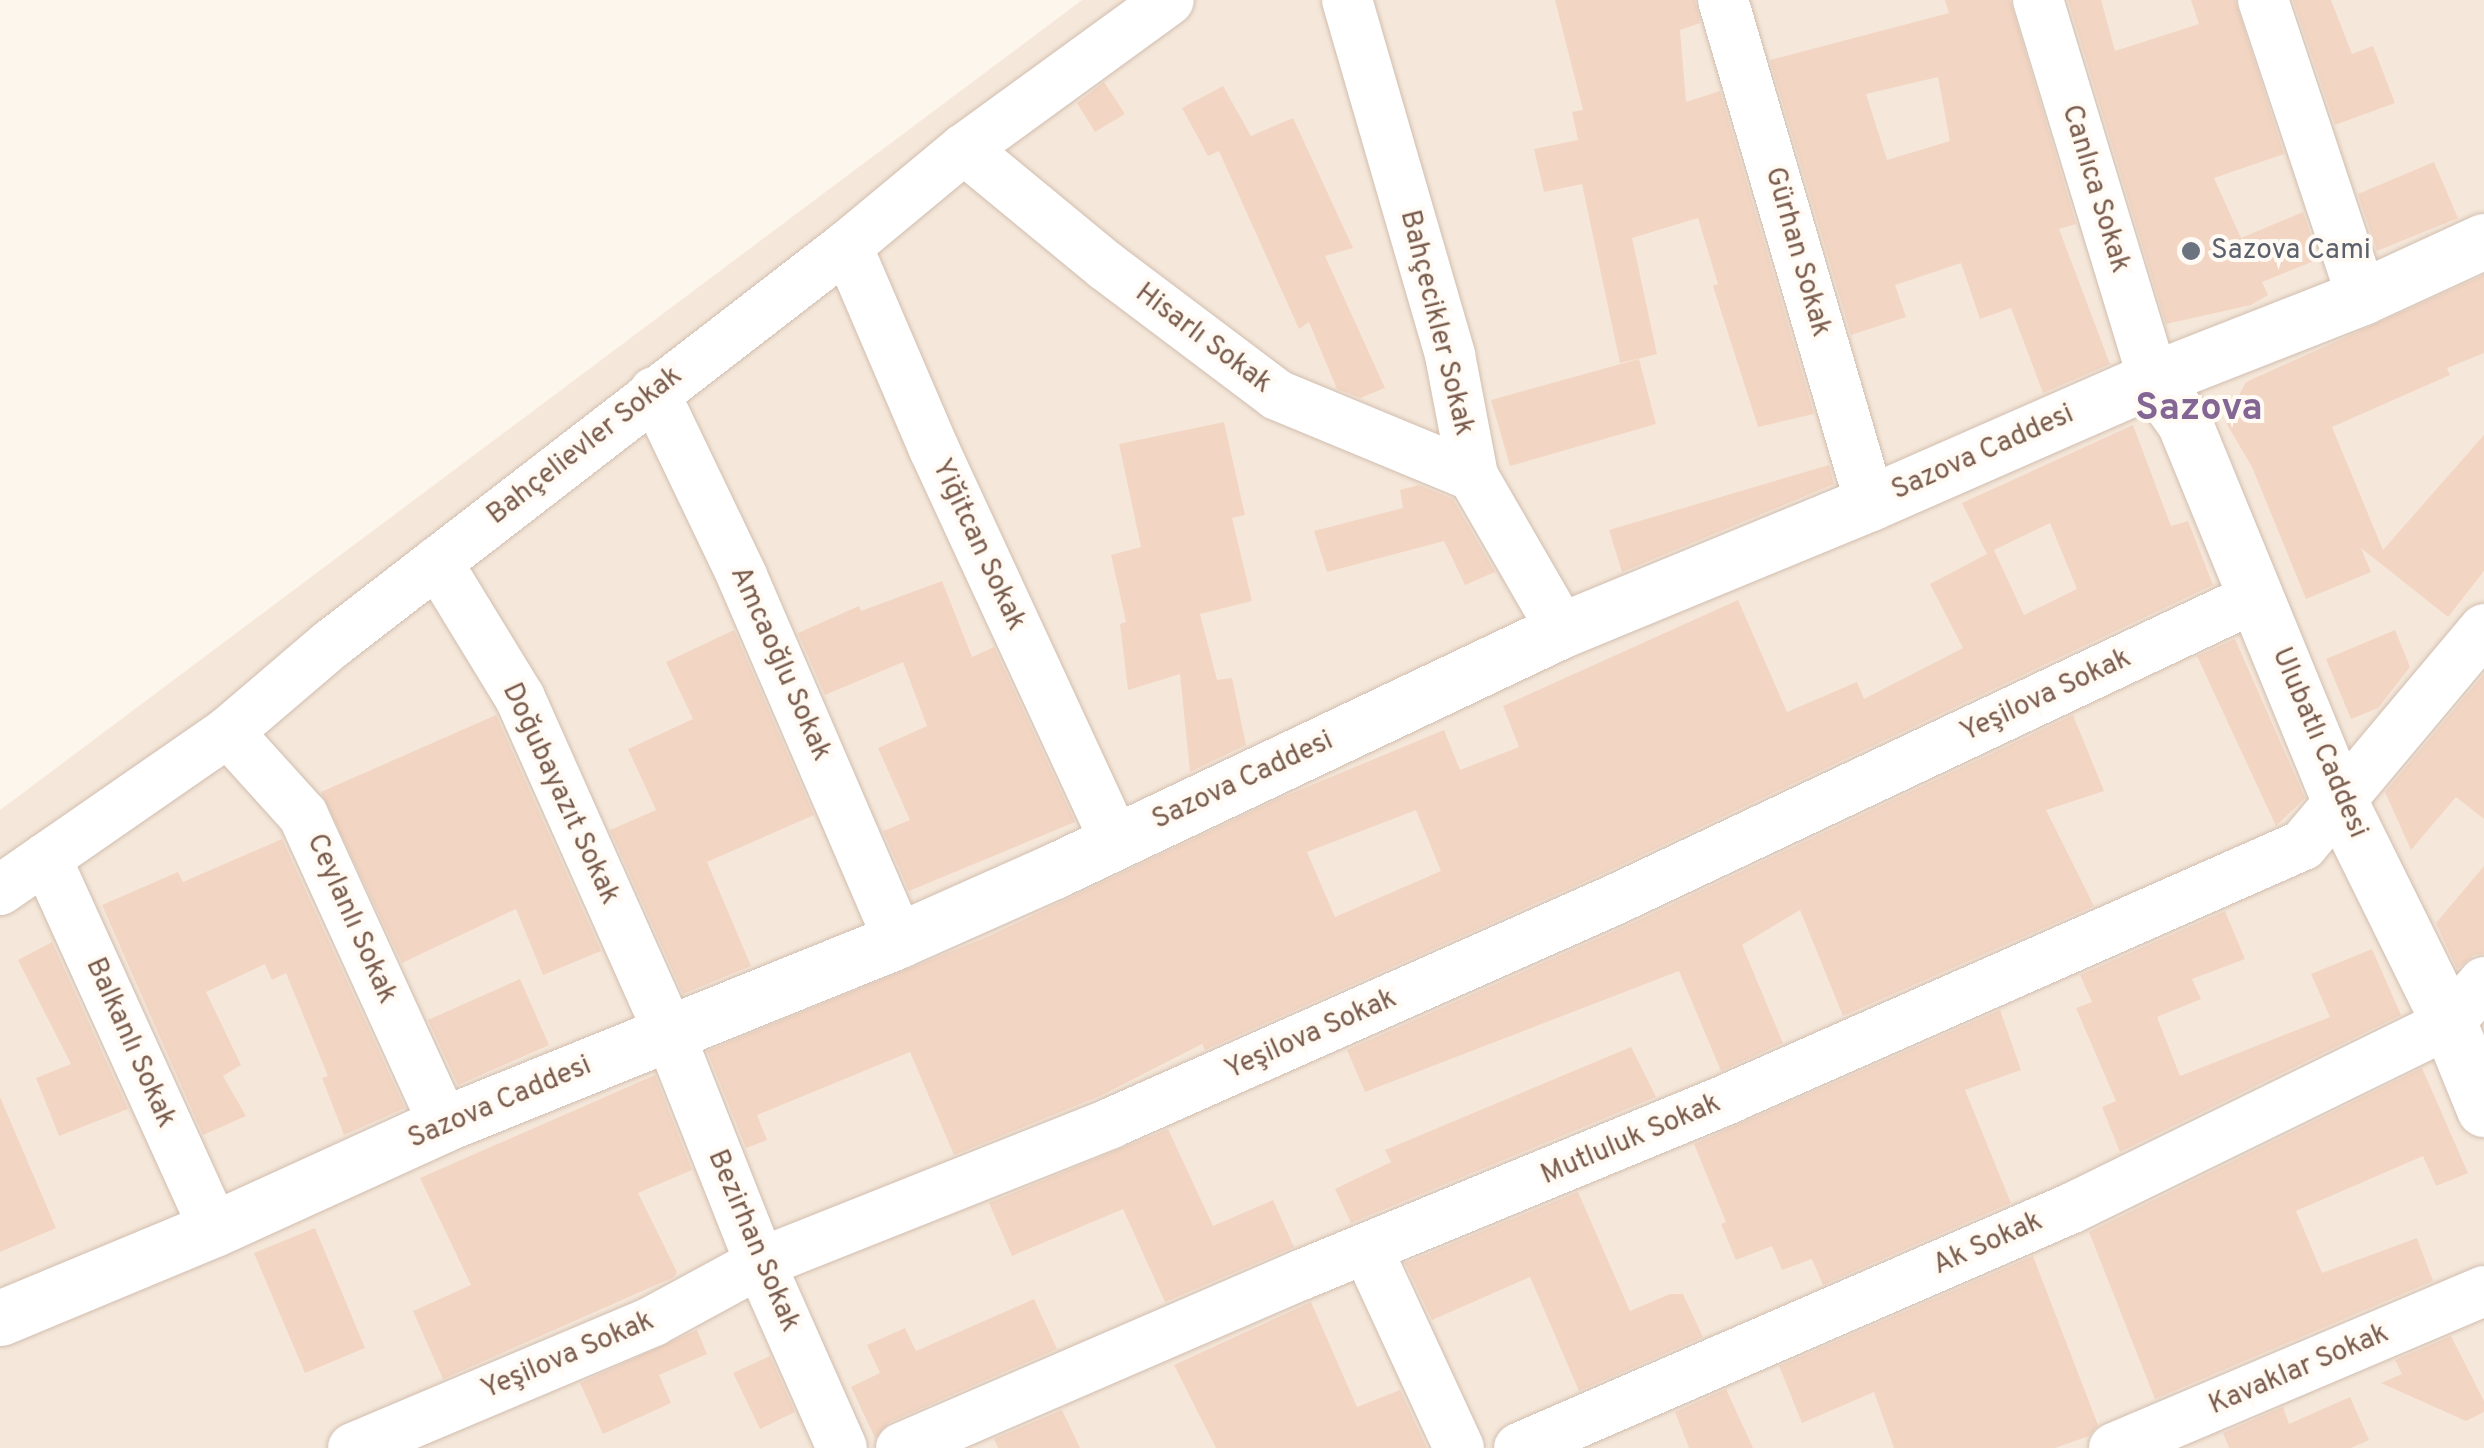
<!DOCTYPE html>
<meta charset="utf-8">
<style>
body{margin:0}
#map{position:relative;width:2484px;height:1448px;overflow:hidden;background:#fdf6ec;font-family:Overpass,sans-serif}
div>[style]{position:absolute}
.residential>*{inset:0;background:#f5e8da}
.building>*{inset:0;background:#f3d5c3}
.roads{filter:drop-shadow(0 0 2px #d1beb0) drop-shadow(0 0 2px #d1beb0)}
.minor>*{height:50px;margin:-25px;padding:0 25px;transform-origin:25px;border-radius:25px;background:#fff}
.tertiary>*{height:55px;margin:-27.5px;padding:0 27.5px;transform-origin:27.5px;border-radius:27.5px;background:#fff}
.dots>*{width:28px;height:28px;translate:-50% -50%;box-sizing:border-box;border:5px solid #fffaf3;border-radius:50%}
span{translate:-50% -50%;white-space:nowrap;text-align:center;line-height:1.15;-webkit-text-stroke:8px #fffaf3;paint-order:stroke}
.street-label{font-size:28px;color:#7a5c4d}
.worship-label{font-size:28px;color:#5b616d}
.left{translate:0 -50%;text-align:left}
.district-label{font-size:38px;color:#846695;font-weight:700}
</style>
<div id="map">
<div class="residential">
<div style="clip-path:polygon(1082px 0,2484px 0,2484px 1448px,0 1448px,0 810px)"></div>
</div>
<div class="building">
<div style="clip-path:polygon(1555px 0,1695px 0,1700px 23px,1680px 30px,1686px 102px,1720px 91px,1814px 414px,1758px 427px,1713px 286px,1718px 284px,1698px 218px,1632px 238px,1657px 354px,1620px 363px,1582px 184px,1544px 192px,1534px 149px,1578px 140px,1572px 112px,1583px 110px)"></div>
<div style="clip-path:polygon(evenodd,1945px 0,2010px 0,2076px 224px,2059px 229px,2110px 364px,2043px 393px,2011px 308px,1980px 319px,1961px 263px,1895px 285px,1906px 317px,1851px 335px,1770px 60px,1949px 13px,1945px 0,1938px 77px,1950px 141px,1887px 160px,1866px 94px,1938px 77px)"></div>
<div style="clip-path:polygon(2068px 0,2101px 0,2115px 51px,2199px 24px,2191px 0,2235px 0,2284px 154px,2214px 178px,2241px 238px,2303px 212px,2319px 259px,2262px 282px,2268px 295px,2251px 305px,2166px 324px)"></div>
<div style="clip-path:polygon(2293px 0,2331px 0,2352px 54px,2373px 46px,2395px 103px,2335px 125px)"></div>
<div style="clip-path:polygon(1104px 82px,1125px 114px,1095px 132px,1077px 103px)"></div>
<div style="clip-path:polygon(1223px 86px,1251px 136px,1293px 118px,1353px 248px,1325px 256px,1385px 388px,1360px 398px,1337px 389px,1309px 322px,1299px 329px,1219px 151px,1208px 156px,1182px 108px)"></div>
<div style="clip-path:polygon(2434px 162px,2458px 218px,2377px 251px,2358px 194px)"></div>
<div style="clip-path:polygon(2484px 275px,2484px 353px,2447px 368px,2450px 375px,2332px 427px,2383px 550px,2484px 435px,2484px 571px,2448px 617px,2361px 548px,2371px 572px,2306px 599px,2252px 467px,2225px 421px,2246px 382px)"></div>
<div style="clip-path:polygon(1639px 359px,1656px 424px,1510px 466px,1491px 400px)"></div>
<div style="clip-path:polygon(1224px 422px,1245px 515px,1232px 518px,1252px 601px,1200px 614px,1217px 680px,1232px 678px,1246px 745px,1190px 772px,1180px 674px,1128px 690px,1120px 624px,1126px 622px,1111px 555px,1141px 547px,1119px 444px)"></div>
<div style="clip-path:polygon(evenodd,2133px 425px,2171px 526px,2188px 521px,2213px 585px,1602px 874px,1205px 1050px,1202px 1044px,1100px 1096px,954px 1155px,910px 1052px,757px 1115px,767px 1140px,746px 1148px,707px 1051px,989px 936px,1278px 799px,1444px 730px,1460px 770px,1519px 747px,1503px 706px,1738px 600px,1787px 712px,1857px 682px,1864px 699px,1963px 648px,1930px 584px,1987px 554px,1962px 503px,2133px 425px,2050px 523px,2077px 589px,2024px 615px,1994px 550px,2050px 523px,2133px 425px,1416px 810px,1441px 871px,1335px 917px,1307px 852px,1416px 810px)"></div>
<div style="clip-path:polygon(1829px 465px,1834px 484px,1622px 572px,1609px 530px)"></div>
<div style="clip-path:polygon(1419px 485px,1453px 499px,1495px 572px,1465px 585px,1444px 541px,1327px 572px,1314px 531px,1403px 508px,1400px 490px)"></div>
<div style="clip-path:polygon(942px 581px,972px 657px,994px 647px,1075px 822px,909px 891px,883px 831px,910px 820px,878px 748px,927px 726px,903px 662px,825px 695px,798px 633px,859px 606px,861px 611px)"></div>
<div style="clip-path:polygon(734px 630px,814px 815px,707px 862px,751px 966px,683px 994px,610px 830px,656px 810px,628px 749px,693px 719px,666px 662px)"></div>
<div style="clip-path:polygon(2395px 630px,2410px 667px,2378px 708px,2351px 719px,2326px 659px)"></div>
<div style="clip-path:polygon(2235px 639px,2305px 798px,2276px 826px,2197px 656px)"></div>
<div style="clip-path:polygon(2484px 674px,2484px 819px,2456px 797px,2411px 850px,2385px 792px)"></div>
<div style="clip-path:polygon(496px 715px,601px 951px,543px 975px,516px 909px,402px 963px,321px 792px)"></div>
<div style="clip-path:polygon(2073px 715px,2104px 791px,2046px 810px,2094px 906px,1843px 1016px,1800px 910px,1742px 945px,1783px 1043px,1721px 1071px,1679px 971px,1365px 1092px,1347px 1050px,1626px 926px)"></div>
<div style="clip-path:polygon(282px 839px,405px 1108px,344px 1135px,322px 1078px,328px 1076px,286px 973px,272px 980px,265px 964px,206px 992px,241px 1065px,223px 1076px,246px 1116px,203px 1135px,102px 905px,178px 872px,183px 882px)"></div>
<div style="clip-path:polygon(2484px 866px,2484px 954px,2474px 955px,2457px 969px,2436px 923px)"></div>
<div style="clip-path:polygon(2225px 911px,2245px 959px,2192px 979px,2201px 999px,2157px 1017px,2180px 1076px,2330px 1017px,2311px 974px,2372px 949px,2401px 1015px,2120px 1152px,2102px 1107px,2116px 1101px,2076px 1008px,2092px 1002px,2080px 975px)"></div>
<div style="clip-path:polygon(52px 942px,128px 1109px,59px 1136px,36px 1078px,71px 1064px,18px 960px)"></div>
<div style="clip-path:polygon(520px 979px,549px 1045px,458px 1085px,428px 1020px)"></div>
<div style="clip-path:polygon(2000px 1010px,2021px 1070px,1965px 1090px,2011px 1203px,1823px 1285px,1812px 1259px,1782px 1270px,1772px 1246px,1736px 1260px,1721px 1224px,1726px 1222px,1694px 1144px)"></div>
<div style="clip-path:polygon(1631px 1047px,1656px 1097px,1351px 1223px,1335px 1189px,1391px 1162px,1385px 1150px)"></div>
<div style="clip-path:polygon(2422px 1068px,2468px 1173px,2436px 1186px,2423px 1156px,2296px 1211px,2322px 1273px,2417px 1238px,2433px 1281px,2155px 1399px,2089px 1232px)"></div>
<div style="clip-path:polygon(655px 1075px,692px 1170px,638px 1193px,677px 1272px,674px 1277px,443px 1379px,413px 1311px,471px 1285px,420px 1178px)"></div>
<div style="clip-path:polygon(0 1097px,56px 1228px,0 1252px)"></div>
<div style="clip-path:polygon(1168px 1129px,1213px 1226px,1273px 1200px,1294px 1247px,1165px 1302px,1123px 1209px,1012px 1256px,989px 1203px)"></div>
<div style="clip-path:polygon(1578px 1192px,1630px 1311px,1670px 1294px,1683px 1294px,1703px 1337px,1579px 1391px,1530px 1277px,1432px 1320px,1405px 1263px)"></div>
<div style="clip-path:polygon(315px 1228px,365px 1348px,305px 1373px,254px 1253px)"></div>
<div style="clip-path:polygon(2033px 1256px,2098px 1425px,2089px 1436px,2055px 1448px,1894px 1448px,1874px 1392px,1802px 1423px,1779px 1366px)"></div>
<div style="clip-path:polygon(1034px 1299px,1057px 1349px,890px 1422px,875px 1438px,851px 1387px,880px 1373px,867px 1345px,905px 1328px,916px 1351px)"></div>
<div style="clip-path:polygon(1311px 1302px,1357px 1407px,1400px 1390px,1427px 1448px,1216px 1448px,1174px 1365px)"></div>
<div style="clip-path:polygon(697px 1330px,707px 1354px,659px 1375px,671px 1403px,603px 1434px,580px 1383px)"></div>
<div style="clip-path:polygon(2451px 1336px,2484px 1401px,2484px 1412px,2466px 1421px,2381px 1383px,2402px 1374px,2395px 1360px)"></div>
<div style="clip-path:polygon(770px 1356px,795px 1412px,760px 1429px,733px 1373px)"></div>
<div style="clip-path:polygon(1726px 1389px,1753px 1448px,1689px 1448px,1675px 1412px)"></div>
<div style="clip-path:polygon(2350px 1397px,2369px 1440px,2351px 1448px,2229px 1448px,2223px 1433px,2283px 1407px,2289px 1424px)"></div>
<div style="clip-path:polygon(1062px 1410px,1080px 1448px,998px 1448px,994px 1439px)"></div>
</div>
<div class="roads">
<div class="minor">
<div style="left:1347px;top:0;width:370px;rotate:73.8deg"></div>
<div style="left:1450px;top:355px;width:123px;rotate:79.2deg"></div>
<div style="left:1473px;top:476px;width:178px;rotate:60deg"></div>
<div style="left:1723px;top:0;width:524px;rotate:73.71deg"></div>
<div style="left:2038px;top:0;width:396px;rotate:73.1deg"></div>
<div style="left:2263px;top:0;width:313px;rotate:71.6deg"></div>
<div style="left:964px;top:149px;width:184px;rotate:39.5deg"></div>
<div style="left:1106px;top:266px;width:214px;rotate:37deg"></div>
<div style="left:1277px;top:395px;width:212px;rotate:22.5deg"></div>
<div style="left:847px;top:246px;width:221px;rotate:66.8deg"></div>
<div style="left:934px;top:449px;width:432px;rotate:65.2deg"></div>
<div style="left:654px;top:392px;width:204px;rotate:64.4deg"></div>
<div style="left:742px;top:576px;width:396px;rotate:66.7deg"></div>
<div style="left:437px;top:562px;width:159px;rotate:58.6deg"></div>
<div style="left:520px;top:698px;width:367px;rotate:66deg"></div>
<div style="left:669px;top:1033px;width:247px;rotate:68.4deg"></div>
<div style="left:760px;top:1263px;width:202px;rotate:66.1deg"></div>
<div style="left:228px;top:732px;width:112px;rotate:47.9deg"></div>
<div style="left:303px;top:815px;width:340px;rotate:65.5deg"></div>
<div style="left:46px;top:858px;width:407px;rotate:65.6deg"></div>
<div style="left:0;top:890px;width:277px;rotate:-34.7deg"></div>
<div style="left:228px;top:732px;width:134px;rotate:-40.5deg"></div>
<div style="left:330px;top:645px;width:653px;rotate:-37.66deg"></div>
<div style="left:847px;top:246px;width:152px;rotate:-39.7deg"></div>
<div style="left:964px;top:149px;width:253px;rotate:-36deg"></div>
<div style="left:1368px;top:1251px;width:217px;rotate:65.2deg"></div>
<div style="left:353px;top:1448px;width:326px;rotate:-22.9deg"></div>
<div style="left:653px;top:1321px;width:122px;rotate:-28.5deg"></div>
<div style="left:760px;top:1263px;width:378px;rotate:-21.7deg"></div>
<div style="left:1111px;top:1123px;width:550px;rotate:-23.91deg"></div>
<div style="left:1614px;top:900px;width:712px;rotate:-25.27deg"></div>
<div style="left:901px;top:1448px;width:436px;rotate:-23.4deg"></div>
<div style="left:1301px;top:1275px;width:466px;rotate:-22.4deg"></div>
<div style="left:1732px;top:1097px;width:624px;rotate:-23.81deg"></div>
<div style="left:2303px;top:845px;width:282px;rotate:-50deg"></div>
<div style="left:1519px;top:1448px;width:603px;rotate:-23.46deg"></div>
<div style="left:2072px;top:1208px;width:420px;rotate:-26.1deg"></div>
<div style="left:2449px;top:1023px;width:54px;rotate:-49.5deg"></div>
<div style="left:2114px;top:1448px;width:402px;rotate:-23deg"></div>
</div>
<div class="tertiary">
<div style="left:2153px;top:379px;width:53px;rotate:54.2deg"></div>
<div style="left:2184px;top:422px;width:409px;rotate:67.7deg"></div>
<div style="left:2339px;top:800px;width:249px;rotate:63.7deg"></div>
<div style="left:2449px;top:1023px;width:93px;rotate:67.9deg"></div>
<div style="left:0;top:1318px;width:232px;rotate:-22.6deg"></div>
<div style="left:214px;top:1229px;width:253px;rotate:-24.5deg"></div>
<div style="left:444px;top:1124px;width:491px;rotate:-22deg"></div>
<div style="left:899px;top:940px;width:170px;rotate:-24deg"></div>
<div style="left:1054px;top:871px;width:562px;rotate:-25.38deg"></div>
<div style="left:1562px;top:630px;width:333px;rotate:-22.4deg"></div>
<div style="left:1870px;top:503px;width:309px;rotate:-23.7deg"></div>
<div style="left:2153px;top:379px;width:225px;rotate:-21.4deg"></div>
<div style="left:2362px;top:297px;width:134px;rotate:-24.7deg"></div>
</div>
</div>
<div class="dots">
<div style="left:2191px;top:251px;background:#6b7280"></div>
</div>
<div class="street-label">
<span style="left:2095px;top:189px;rotate:73deg">Canlıca Sokak</span>
<span style="left:1797px;top:252px;rotate:74deg">Gürhan Sokak</span>
<span style="left:1436px;top:323px;rotate:76deg">Bahçecikler Sokak</span>
<span style="left:1203px;top:339px;rotate:37deg">Hisarlı Sokak</span>
<span style="left:585px;top:446px;rotate:-38deg">Bahçelievler Sokak</span>
<span style="left:1983px;top:453px;rotate:-24deg">Sazova Caddesi</span>
<span style="left:978px;top:545px;rotate:65deg">Yiğitcan Sokak</span>
<span style="left:780px;top:664px;rotate:66deg">Amcaoğlu Sokak</span>
<span style="left:2046px;top:696px;rotate:-25deg">Yeşilova Sokak</span>
<span style="left:2319px;top:743px;rotate:67deg">Ulubatlı Caddesi</span>
<span style="left:1243px;top:781px;rotate:-25deg">Sazova Caddesi</span>
<span style="left:560px;top:794px;rotate:65deg">Doğubayazıt Sokak</span>
<span style="left:351px;top:919px;rotate:66deg">Ceylanlı Sokak</span>
<span style="left:1311px;top:1035px;rotate:-24deg">Yeşilova Sokak</span>
<span style="left:130px;top:1043px;rotate:66deg">Balkanlı Sokak</span>
<span style="left:500px;top:1103px;rotate:-23deg">Sazova Caddesi</span>
<span style="left:1631px;top:1140px;rotate:-23deg">Mutluluk Sokak</span>
<span style="left:753px;top:1241px;rotate:67deg">Bezirhan Sokak</span>
<span style="left:1988px;top:1244px;rotate:-24deg">Ak Sokak</span>
<span style="left:568px;top:1356px;rotate:-23deg">Yeşilova Sokak</span>
<span style="left:2299px;top:1370px;rotate:-23deg">Kavaklar Sokak</span>
</div>
<div class="worship-label">
<span class="left" style="left:2211px;top:251px">Sazova Cami</span>
</div>
<div class="district-label">
<span style="left:2199px;top:410px">Sazova</span>
</div>
</div>
